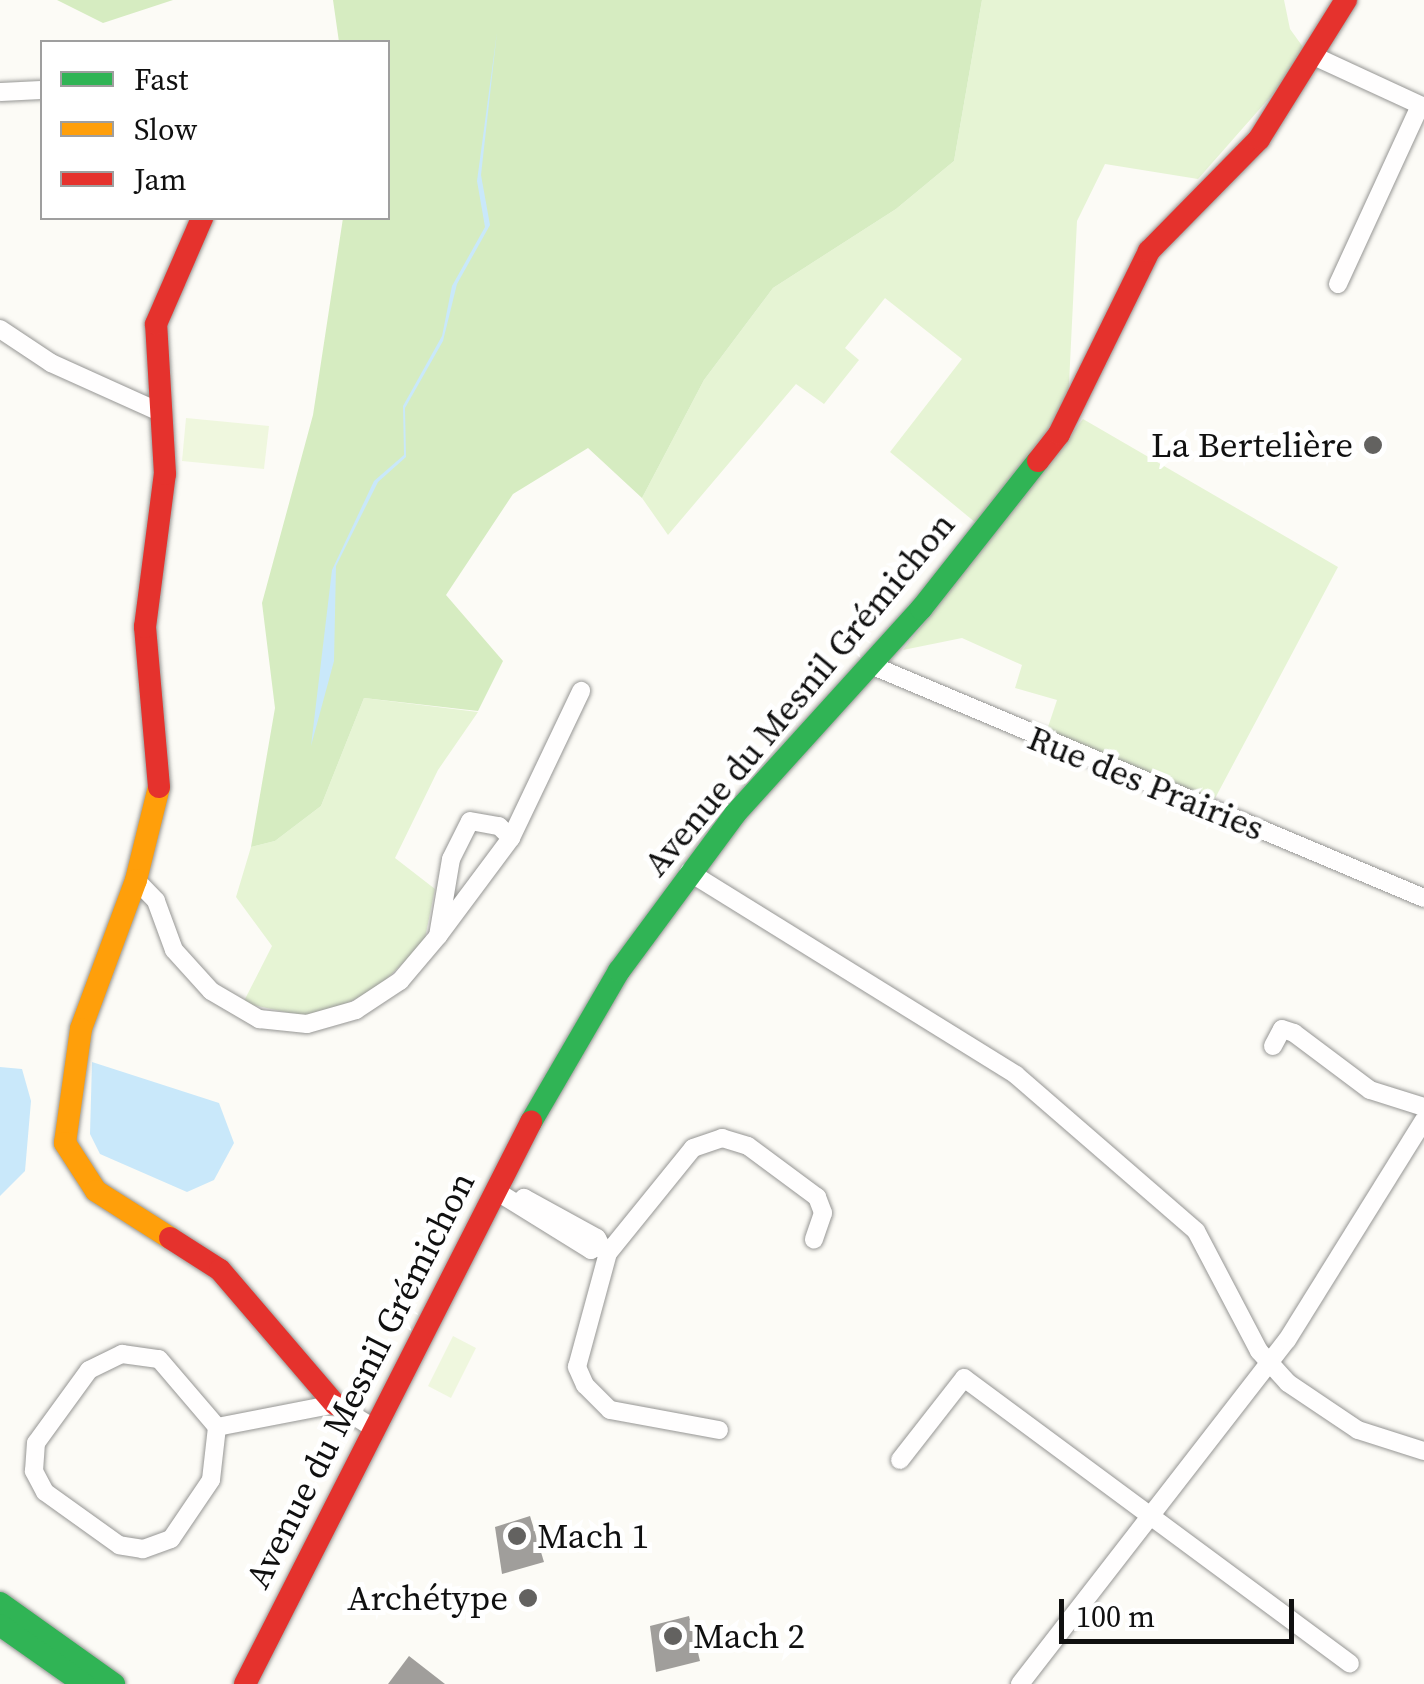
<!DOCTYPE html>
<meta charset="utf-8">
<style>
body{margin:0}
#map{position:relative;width:1424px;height:1684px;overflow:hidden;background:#fcfbf6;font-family:"Source Serif 4",serif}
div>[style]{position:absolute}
.green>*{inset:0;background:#e6f4d4}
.forest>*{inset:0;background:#d6ecc1}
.pitch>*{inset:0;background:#eff7de}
.water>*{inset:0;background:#c9e8fa}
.building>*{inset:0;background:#a09e9b}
.roads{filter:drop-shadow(0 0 2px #969694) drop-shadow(0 0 2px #969694)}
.street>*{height:18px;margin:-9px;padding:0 9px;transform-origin:9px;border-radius:9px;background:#fffefe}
.fast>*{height:22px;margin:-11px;padding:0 11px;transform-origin:11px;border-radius:11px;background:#30b455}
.slow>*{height:22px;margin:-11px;padding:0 11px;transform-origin:11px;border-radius:11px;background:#ff9f0a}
.jam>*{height:22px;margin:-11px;padding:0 11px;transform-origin:11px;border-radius:11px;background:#e5322d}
.dots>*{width:28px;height:28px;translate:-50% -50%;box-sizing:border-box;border:5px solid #fff;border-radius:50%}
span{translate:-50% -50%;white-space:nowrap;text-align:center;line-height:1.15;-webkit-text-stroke:10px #fff;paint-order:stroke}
.poi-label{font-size:35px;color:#101010}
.right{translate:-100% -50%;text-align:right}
.left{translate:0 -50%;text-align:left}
.street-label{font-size:35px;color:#101010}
.legend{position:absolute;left:40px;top:40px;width:350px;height:180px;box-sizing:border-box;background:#fff;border:2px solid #9f9f9f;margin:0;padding:12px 18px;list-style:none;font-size:30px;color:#101010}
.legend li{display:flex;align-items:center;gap:20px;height:50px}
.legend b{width:50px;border:2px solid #9f9f9f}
.scale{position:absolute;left:1059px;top:1599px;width:235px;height:45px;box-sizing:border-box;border:5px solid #101010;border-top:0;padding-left:12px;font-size:30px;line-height:35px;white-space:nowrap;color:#101010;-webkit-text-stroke:8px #fff;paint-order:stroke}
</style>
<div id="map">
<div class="green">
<div style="clip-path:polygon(982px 0,1284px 0,1290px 29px,1308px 54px,1198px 179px,1105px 164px,1077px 221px,1068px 404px,976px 523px,890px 452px,962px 359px,885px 298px,845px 348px,859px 360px,824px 404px,796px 384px,668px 535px,642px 498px,704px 380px,773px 288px,896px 209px,954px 161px)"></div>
<div style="clip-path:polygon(1083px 419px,1338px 567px,1212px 804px,1046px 733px,1057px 700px,1015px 688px,1022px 665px,962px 638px,903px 650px)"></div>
<div style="clip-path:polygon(364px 698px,478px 712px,438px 770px,395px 858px,435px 889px,424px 943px,378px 987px,338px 1008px,304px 1016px,243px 1003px,272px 946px,236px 897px,251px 847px,275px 841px,321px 806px)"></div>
</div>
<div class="forest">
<div style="clip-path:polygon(57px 0,173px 0,103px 23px)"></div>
<div style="clip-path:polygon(333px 0,982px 0,954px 161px,896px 209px,773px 288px,704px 380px,642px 498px,588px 448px,513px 494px,446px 595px,503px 661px,478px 711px,364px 698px,321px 806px,275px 841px,251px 847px,275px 708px,262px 603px,313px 415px,343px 218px,388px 218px,388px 42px,339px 42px)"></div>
</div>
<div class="pitch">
<div style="clip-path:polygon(186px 418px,269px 426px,264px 469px,182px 461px)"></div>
<div style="clip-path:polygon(453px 1336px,476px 1348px,451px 1398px,428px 1386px)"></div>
</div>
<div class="water">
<div style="clip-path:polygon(497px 32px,481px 175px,490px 225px,457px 284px,443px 341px,405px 408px,406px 457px,378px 482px,336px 566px,334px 661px,311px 746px,332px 570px,374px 481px,404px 455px,403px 406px,442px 336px,452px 286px,485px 227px,477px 181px)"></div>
<div style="clip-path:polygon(92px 1062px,219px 1103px,234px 1143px,214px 1180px,187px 1192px,100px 1154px,90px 1134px)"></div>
<div style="clip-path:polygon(0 1067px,22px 1069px,31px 1101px,25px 1171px,0 1196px)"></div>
</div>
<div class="building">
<div style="clip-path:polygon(530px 1516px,544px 1562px,502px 1574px,495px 1527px)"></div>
<div style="clip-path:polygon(689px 1616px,700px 1661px,656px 1672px,650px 1626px)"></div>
<div style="clip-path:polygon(409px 1656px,445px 1684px,388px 1684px)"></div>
</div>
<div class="roads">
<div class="street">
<div style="left:1316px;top:57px;width:119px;rotate:24.8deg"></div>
<div style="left:0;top:92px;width:42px;rotate:-2.7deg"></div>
<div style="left:1338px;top:284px;width:196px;rotate:-65.3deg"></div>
<div style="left:0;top:329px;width:61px;rotate:33.7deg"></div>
<div style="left:51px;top:363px;width:114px;rotate:24.3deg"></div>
<div style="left:871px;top:665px;width:600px;rotate:22.85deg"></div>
<div style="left:689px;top:872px;width:385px;rotate:31.8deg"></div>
<div style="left:1016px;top:1075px;width:238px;rotate:40.9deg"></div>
<div style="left:1196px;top:1231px;width:136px;rotate:62.3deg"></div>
<div style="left:1259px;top:1351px;width:43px;rotate:47.8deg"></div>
<div style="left:1288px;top:1383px;width:84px;rotate:33.9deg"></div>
<div style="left:1358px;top:1430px;width:69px;rotate:17.7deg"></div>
<div style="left:136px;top:880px;width:29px;rotate:46deg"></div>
<div style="left:156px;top:901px;width:52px;rotate:69.8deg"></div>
<div style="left:174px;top:950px;width:55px;rotate:47.9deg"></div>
<div style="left:211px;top:991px;width:56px;rotate:30.3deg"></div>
<div style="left:259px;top:1019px;width:48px;rotate:5.9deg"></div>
<div style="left:307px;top:1024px;width:51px;rotate:-15.9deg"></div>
<div style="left:356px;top:1010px;width:53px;rotate:-33.4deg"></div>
<div style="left:400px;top:981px;width:59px;rotate:-49.8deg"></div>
<div style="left:438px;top:936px;width:78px;rotate:-80.4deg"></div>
<div style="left:451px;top:859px;width:42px;rotate:-63.4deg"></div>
<div style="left:470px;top:821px;width:29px;rotate:10deg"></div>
<div style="left:499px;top:826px;width:17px;rotate:45deg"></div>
<div style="left:511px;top:838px;width:163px;rotate:-64.5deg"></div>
<div style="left:438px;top:936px;width:122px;rotate:-53.3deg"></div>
<div style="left:1273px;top:1046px;width:19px;rotate:-62deg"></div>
<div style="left:1282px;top:1029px;width:13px;rotate:18deg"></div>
<div style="left:1294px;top:1033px;width:95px;rotate:36.9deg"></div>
<div style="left:1370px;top:1090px;width:57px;rotate:17.5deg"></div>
<div style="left:496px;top:1191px;width:112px;rotate:31.8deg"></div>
<div style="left:591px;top:1250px;width:6px;rotate:-39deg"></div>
<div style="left:518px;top:1203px;width:8px;rotate:-40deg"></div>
<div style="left:524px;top:1198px;width:83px;rotate:28.7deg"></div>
<div style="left:597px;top:1238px;width:13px;rotate:63deg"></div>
<div style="left:217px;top:1427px;width:53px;rotate:96.5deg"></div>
<div style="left:211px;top:1480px;width:71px;rotate:124.1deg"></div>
<div style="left:171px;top:1539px;width:30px;rotate:160deg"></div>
<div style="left:143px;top:1549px;width:24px;rotate:-171deg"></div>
<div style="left:119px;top:1545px;width:91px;rotate:-144.4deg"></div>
<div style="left:45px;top:1492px;width:24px;rotate:-118deg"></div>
<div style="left:34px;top:1471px;width:28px;rotate:-86deg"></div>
<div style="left:36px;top:1443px;width:90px;rotate:-54deg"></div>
<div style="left:89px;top:1370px;width:37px;rotate:-26deg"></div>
<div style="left:122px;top:1354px;width:37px;rotate:8deg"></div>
<div style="left:159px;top:1359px;width:89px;rotate:49.5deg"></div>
<div style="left:217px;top:1427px;width:120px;rotate:-11deg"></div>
<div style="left:335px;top:1404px;width:47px;rotate:32deg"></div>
<div style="left:719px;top:1430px;width:111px;rotate:-169.6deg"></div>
<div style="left:610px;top:1410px;width:35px;rotate:-135deg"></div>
<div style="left:585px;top:1385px;width:20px;rotate:-114deg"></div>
<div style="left:577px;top:1367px;width:118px;rotate:-74.8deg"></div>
<div style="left:608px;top:1253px;width:135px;rotate:-51deg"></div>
<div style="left:693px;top:1148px;width:31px;rotate:-19deg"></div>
<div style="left:722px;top:1138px;width:27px;rotate:17deg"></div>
<div style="left:748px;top:1146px;width:86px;rotate:36.5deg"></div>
<div style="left:817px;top:1197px;width:17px;rotate:69deg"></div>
<div style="left:823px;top:1213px;width:28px;rotate:109deg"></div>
<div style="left:900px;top:1460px;width:104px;rotate:-52deg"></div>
<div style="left:964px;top:1378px;width:480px;rotate:36.5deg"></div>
<div style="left:1020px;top:1684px;width:435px;rotate:-52.2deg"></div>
<div style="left:1287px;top:1340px;width:259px;rotate:-58.1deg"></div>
</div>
<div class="fast">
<div style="left:531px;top:1122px;width:175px;rotate:-59.8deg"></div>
<div style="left:619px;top:971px;width:195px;rotate:-53.5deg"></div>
<div style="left:735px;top:814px;width:277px;rotate:-47.8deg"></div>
<div style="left:921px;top:609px;width:189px;rotate:-51.7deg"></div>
<div style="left:0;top:1603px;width:140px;rotate:35.4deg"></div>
<div style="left:0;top:1625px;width:103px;rotate:35.1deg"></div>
</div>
<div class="slow">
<div style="left:159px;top:787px;width:96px;rotate:103.9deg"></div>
<div style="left:136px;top:880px;width:159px;rotate:110.3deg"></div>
<div style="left:81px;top:1029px;width:115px;rotate:98deg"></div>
<div style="left:65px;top:1143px;width:57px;rotate:57.1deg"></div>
<div style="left:96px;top:1191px;width:88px;rotate:32.4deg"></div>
</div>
<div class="jam">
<div style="left:1038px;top:461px;width:34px;rotate:-52deg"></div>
<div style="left:1059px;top:434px;width:204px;rotate:-63.8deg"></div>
<div style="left:1149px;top:251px;width:157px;rotate:-45.5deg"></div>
<div style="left:1259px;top:139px;width:164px;rotate:-58deg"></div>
<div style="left:159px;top:787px;width:161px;rotate:-95deg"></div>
<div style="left:145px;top:627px;width:154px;rotate:-82.6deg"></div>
<div style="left:165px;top:474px;width:150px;rotate:-93.4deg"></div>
<div style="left:156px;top:324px;width:116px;rotate:-66.5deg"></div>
<div style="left:170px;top:1238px;width:59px;rotate:32.6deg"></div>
<div style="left:220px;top:1270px;width:177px;rotate:49.4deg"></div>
<div style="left:245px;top:1684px;width:631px;rotate:-63.03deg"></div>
</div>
</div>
<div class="dots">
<div style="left:1373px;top:445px;background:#636260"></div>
<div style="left:517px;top:1536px;background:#636260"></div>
<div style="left:528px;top:1598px;background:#636260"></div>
<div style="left:673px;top:1636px;background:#636260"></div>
</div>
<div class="poi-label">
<span class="right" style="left:1353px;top:445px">La Bertelière</span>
<span class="left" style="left:537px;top:1536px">Mach 1</span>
<span class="right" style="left:508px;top:1598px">Archétype</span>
<span class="left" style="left:693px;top:1636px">Mach 2</span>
</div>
<div class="street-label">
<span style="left:799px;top:694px;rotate:-50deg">Avenue du Mesnil Grémichon</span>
<span style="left:1146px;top:783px;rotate:22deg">Rue des Prairies</span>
<span style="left:360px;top:1380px;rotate:-63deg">Avenue du Mesnil Grémichon</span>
</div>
<ul class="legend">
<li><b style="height:12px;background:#30b455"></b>Fast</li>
<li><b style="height:12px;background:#ff9f0a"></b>Slow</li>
<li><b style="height:12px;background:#e5322d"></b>Jam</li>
</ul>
<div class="scale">100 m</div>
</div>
